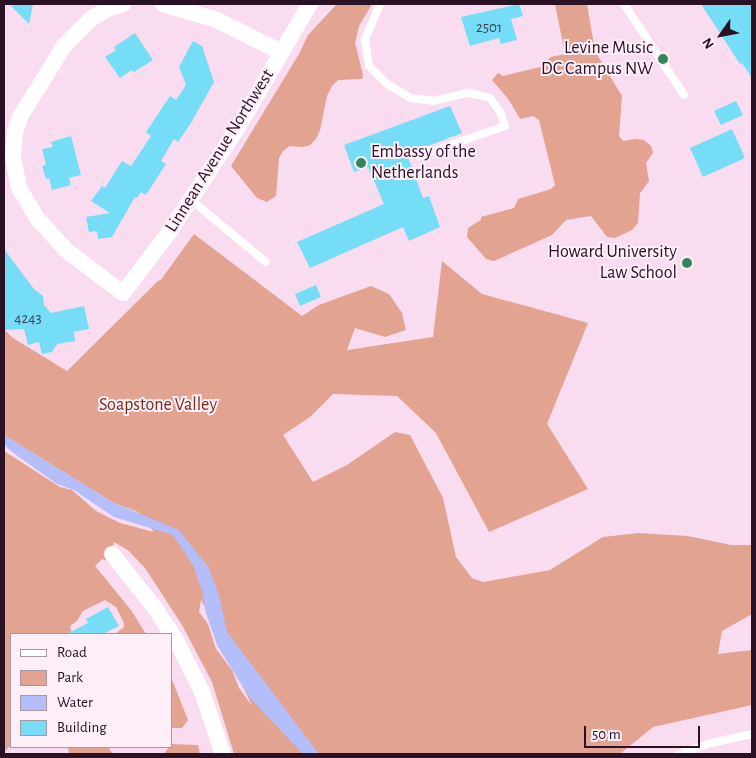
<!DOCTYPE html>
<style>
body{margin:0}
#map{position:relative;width:756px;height:758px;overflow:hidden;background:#f9dcf0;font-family:"Alegreya Sans",sans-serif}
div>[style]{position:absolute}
.green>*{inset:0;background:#e3a391}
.water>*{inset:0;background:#b3befa}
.building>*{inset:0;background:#76ddf7}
.lane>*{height:8px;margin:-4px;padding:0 4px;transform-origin:4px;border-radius:4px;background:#fff}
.street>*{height:16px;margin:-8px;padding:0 8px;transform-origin:8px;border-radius:8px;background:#fff}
.dots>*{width:14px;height:14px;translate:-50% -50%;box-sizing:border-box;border:2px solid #fdeef8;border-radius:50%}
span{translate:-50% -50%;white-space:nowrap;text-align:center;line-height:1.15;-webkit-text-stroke:4px #fdeef8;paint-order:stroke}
.number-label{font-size:15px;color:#3d4459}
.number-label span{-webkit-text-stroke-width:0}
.poi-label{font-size:18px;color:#2a1124}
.right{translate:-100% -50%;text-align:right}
.left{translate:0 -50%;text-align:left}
.street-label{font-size:18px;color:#2a1124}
.park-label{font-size:18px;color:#762b16}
.frame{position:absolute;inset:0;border:5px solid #2a1124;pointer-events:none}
.legend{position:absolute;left:10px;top:633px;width:162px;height:115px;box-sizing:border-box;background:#fdeef8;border:1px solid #a996a3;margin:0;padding:6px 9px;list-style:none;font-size:15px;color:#2a1124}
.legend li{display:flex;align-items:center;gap:10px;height:25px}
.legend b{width:25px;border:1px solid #a996a3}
.north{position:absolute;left:696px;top:10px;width:50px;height:50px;-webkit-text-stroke:4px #fdeef8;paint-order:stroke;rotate:237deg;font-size:14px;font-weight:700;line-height:20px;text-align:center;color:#2a1124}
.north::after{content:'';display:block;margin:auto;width:18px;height:22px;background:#2a1124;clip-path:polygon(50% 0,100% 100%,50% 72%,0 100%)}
.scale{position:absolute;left:584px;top:726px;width:116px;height:22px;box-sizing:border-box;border:2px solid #2a1124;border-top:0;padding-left:6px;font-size:15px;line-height:18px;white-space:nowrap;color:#2a1124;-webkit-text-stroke:4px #fdeef8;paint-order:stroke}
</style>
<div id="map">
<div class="green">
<div style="clip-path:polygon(337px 4px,372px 4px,359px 26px,355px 43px,363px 75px,362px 79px,338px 80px,332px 86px,327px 96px,320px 130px,316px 139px,310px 145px,303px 147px,290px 146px,283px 151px,279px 158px,276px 196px,267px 202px,257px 198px,231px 166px,299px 54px,308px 35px)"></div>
<div style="clip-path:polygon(555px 4px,587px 4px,595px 51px,622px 96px,619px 136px,623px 141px,636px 139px,644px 140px,651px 146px,653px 153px,646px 163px,649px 181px,640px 193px,638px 223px,632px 230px,615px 238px,607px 237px,591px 216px,566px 220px,552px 235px,494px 261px,486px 259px,467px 237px,468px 228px,481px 220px,481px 217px,514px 208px,518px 199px,551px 189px,555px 185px,539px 120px,533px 116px,520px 119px,509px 100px,492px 80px,498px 73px,503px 76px,540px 67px,551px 57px,565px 54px)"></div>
<div style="clip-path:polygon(evenodd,194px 234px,302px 316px,319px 305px,371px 286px,389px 294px,402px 313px,406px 330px,385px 337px,355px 328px,347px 350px,433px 337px,442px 261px,482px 294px,588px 323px,547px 424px,588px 489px,489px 532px,436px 433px,397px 396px,333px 394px,310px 417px,283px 435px,313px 482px,347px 465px,395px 432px,410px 435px,443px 498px,456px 557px,472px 578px,483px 582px,550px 570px,603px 537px,638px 533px,688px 536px,731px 545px,752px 545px,752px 614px,722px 631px,718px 654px,752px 650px,752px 705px,653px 727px,620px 754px,234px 754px,212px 682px,182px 625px,145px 568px,129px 551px,114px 542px,108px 561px,102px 559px,95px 566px,131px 610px,146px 634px,115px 634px,124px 627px,124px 623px,116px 607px,105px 600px,83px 611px,77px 621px,70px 626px,72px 634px,11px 634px,11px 745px,4px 752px,4px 451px,60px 487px,72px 490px,96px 511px,120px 523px,154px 532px,138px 512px,114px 503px,4px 435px,4px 329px,13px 338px,67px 371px,159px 280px,160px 281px,194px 234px,201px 600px,208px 612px,252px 706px,239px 688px,232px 670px,216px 649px,208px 624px,199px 612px,201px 600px)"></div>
<div style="clip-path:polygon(171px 677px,188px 720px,182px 728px,171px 728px)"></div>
<div style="clip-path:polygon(171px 744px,198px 745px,200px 754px,164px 754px)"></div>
<div style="clip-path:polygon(68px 747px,108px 747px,113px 754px,69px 754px)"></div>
</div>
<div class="water">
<div style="clip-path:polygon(4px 435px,114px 503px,179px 530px,209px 568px,219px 596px,227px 632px,319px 754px,303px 754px,249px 697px,217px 645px,205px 610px,203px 594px,194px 567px,173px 535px,114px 517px,74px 490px,57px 484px,12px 452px,4px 444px)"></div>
</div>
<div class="building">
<div style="clip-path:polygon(9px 4px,33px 4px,29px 24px)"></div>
<div style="clip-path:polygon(519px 4px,523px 16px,511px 19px,517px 40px,501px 44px,499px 38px,470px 46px,461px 17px)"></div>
<div style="clip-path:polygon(701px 4px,752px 4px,752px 78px,742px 63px,740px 64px)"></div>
<div style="clip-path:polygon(135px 33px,153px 60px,134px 72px,132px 70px,120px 78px,105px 57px,116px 50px,114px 47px)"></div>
<div style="clip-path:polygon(193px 41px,202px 46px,214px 82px,191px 123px,178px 142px,174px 139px,161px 161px,166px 164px,146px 195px,141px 192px,137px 198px,135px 197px,112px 237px,98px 239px,97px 231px,89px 232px,86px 217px,110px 213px,91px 201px,102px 186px,105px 188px,122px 161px,131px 166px,151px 136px,146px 132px,170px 96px,176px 100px,186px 85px,179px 67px)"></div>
<div style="clip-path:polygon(736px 101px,743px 115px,721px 125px,714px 111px)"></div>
<div style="clip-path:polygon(450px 106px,462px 133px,407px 154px,423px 198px,429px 196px,440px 227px,409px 241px,403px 227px,310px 268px,297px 242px,384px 204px,368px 167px,354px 172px,344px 145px)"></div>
<div style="clip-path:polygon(732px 129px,745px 158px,703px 177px,690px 148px)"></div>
<div style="clip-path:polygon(71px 136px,81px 175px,69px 178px,71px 185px,52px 190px,49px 178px,46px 179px,42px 166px,46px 165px,42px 149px,53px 147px,51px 142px)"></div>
<div style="clip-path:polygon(4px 249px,34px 289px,43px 296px,44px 305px,51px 313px,84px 306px,89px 329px,74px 332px,75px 341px,57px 344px,52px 352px,42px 354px,39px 342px,28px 345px,24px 329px,4px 330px)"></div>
<div style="clip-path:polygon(316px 285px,321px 297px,300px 306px,295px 294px)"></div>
<div style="clip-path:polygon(108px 607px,119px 626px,103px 634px,67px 634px,88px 623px,86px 619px)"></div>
</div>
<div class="lane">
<div style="left:380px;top:4px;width:39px;rotate:113deg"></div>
<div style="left:365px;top:40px;width:26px;rotate:81deg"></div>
<div style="left:369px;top:66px;width:25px;rotate:45deg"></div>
<div style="left:387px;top:84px;width:27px;rotate:31deg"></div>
<div style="left:410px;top:98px;width:23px;rotate:7deg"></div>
<div style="left:433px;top:101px;width:37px;rotate:-13deg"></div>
<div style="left:469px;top:93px;width:22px;rotate:13deg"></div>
<div style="left:490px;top:98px;width:17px;rotate:54deg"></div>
<div style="left:500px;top:112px;width:15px;rotate:70deg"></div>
<div style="left:505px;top:126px;width:91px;rotate:160.8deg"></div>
<div style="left:624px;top:4px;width:109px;rotate:56.6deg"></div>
<div style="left:191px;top:200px;width:97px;rotate:39.6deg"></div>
<div style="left:679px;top:754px;width:34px;rotate:-19deg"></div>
<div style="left:711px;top:743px;width:42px;rotate:-12.4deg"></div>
</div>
<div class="street">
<div style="left:123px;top:4px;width:14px;rotate:163deg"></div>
<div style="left:110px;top:8px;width:21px;rotate:151deg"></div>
<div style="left:92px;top:18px;width:40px;rotate:135deg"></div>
<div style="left:64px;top:46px;width:84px;rotate:121.8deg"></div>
<div style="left:20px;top:117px;width:16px;rotate:108deg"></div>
<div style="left:15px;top:132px;width:25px;rotate:95deg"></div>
<div style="left:13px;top:157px;width:32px;rotate:79deg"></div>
<div style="left:19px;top:188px;width:35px;rotate:59deg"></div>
<div style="left:37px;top:218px;width:45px;rotate:47.7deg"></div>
<div style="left:67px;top:251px;width:70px;rotate:36.9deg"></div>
<div style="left:123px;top:293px;width:78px;rotate:-52.8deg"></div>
<div style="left:170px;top:231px;width:124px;rotate:-56.8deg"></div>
<div style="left:238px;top:127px;width:143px;rotate:-59.7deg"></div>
<div style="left:163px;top:4px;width:56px;rotate:16.5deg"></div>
<div style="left:217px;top:20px;width:72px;rotate:26.6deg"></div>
<div style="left:112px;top:554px;width:69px;rotate:51.5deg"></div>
<div style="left:155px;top:608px;width:38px;rotate:57deg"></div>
<div style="left:176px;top:640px;width:58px;rotate:63.4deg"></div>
<div style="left:202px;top:692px;width:65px;rotate:71.3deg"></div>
</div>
<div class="dots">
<div style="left:663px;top:59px;background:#338659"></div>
<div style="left:361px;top:163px;background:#338659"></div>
<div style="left:687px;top:263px;background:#338659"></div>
</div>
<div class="number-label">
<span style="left:489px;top:28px">2501</span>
<span style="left:28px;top:319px">4243</span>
</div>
<div class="poi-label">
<span class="right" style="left:653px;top:59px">Levine Music<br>DC Campus NW</span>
<span class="left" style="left:371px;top:163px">Embassy of the<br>Netherlands</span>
<span class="right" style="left:677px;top:263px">Howard University<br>Law School</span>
</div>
<div class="street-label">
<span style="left:220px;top:151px;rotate:-58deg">Linnean Avenue Northwest</span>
</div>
<div class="park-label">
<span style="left:158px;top:405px">Soapstone Valley</span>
</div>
<div class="frame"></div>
<ul class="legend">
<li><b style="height:6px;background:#fff"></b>Road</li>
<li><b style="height:14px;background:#e3a391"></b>Park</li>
<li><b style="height:14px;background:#b3befa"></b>Water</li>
<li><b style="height:14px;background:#76ddf7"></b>Building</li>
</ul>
<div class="north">N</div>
<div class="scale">50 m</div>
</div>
